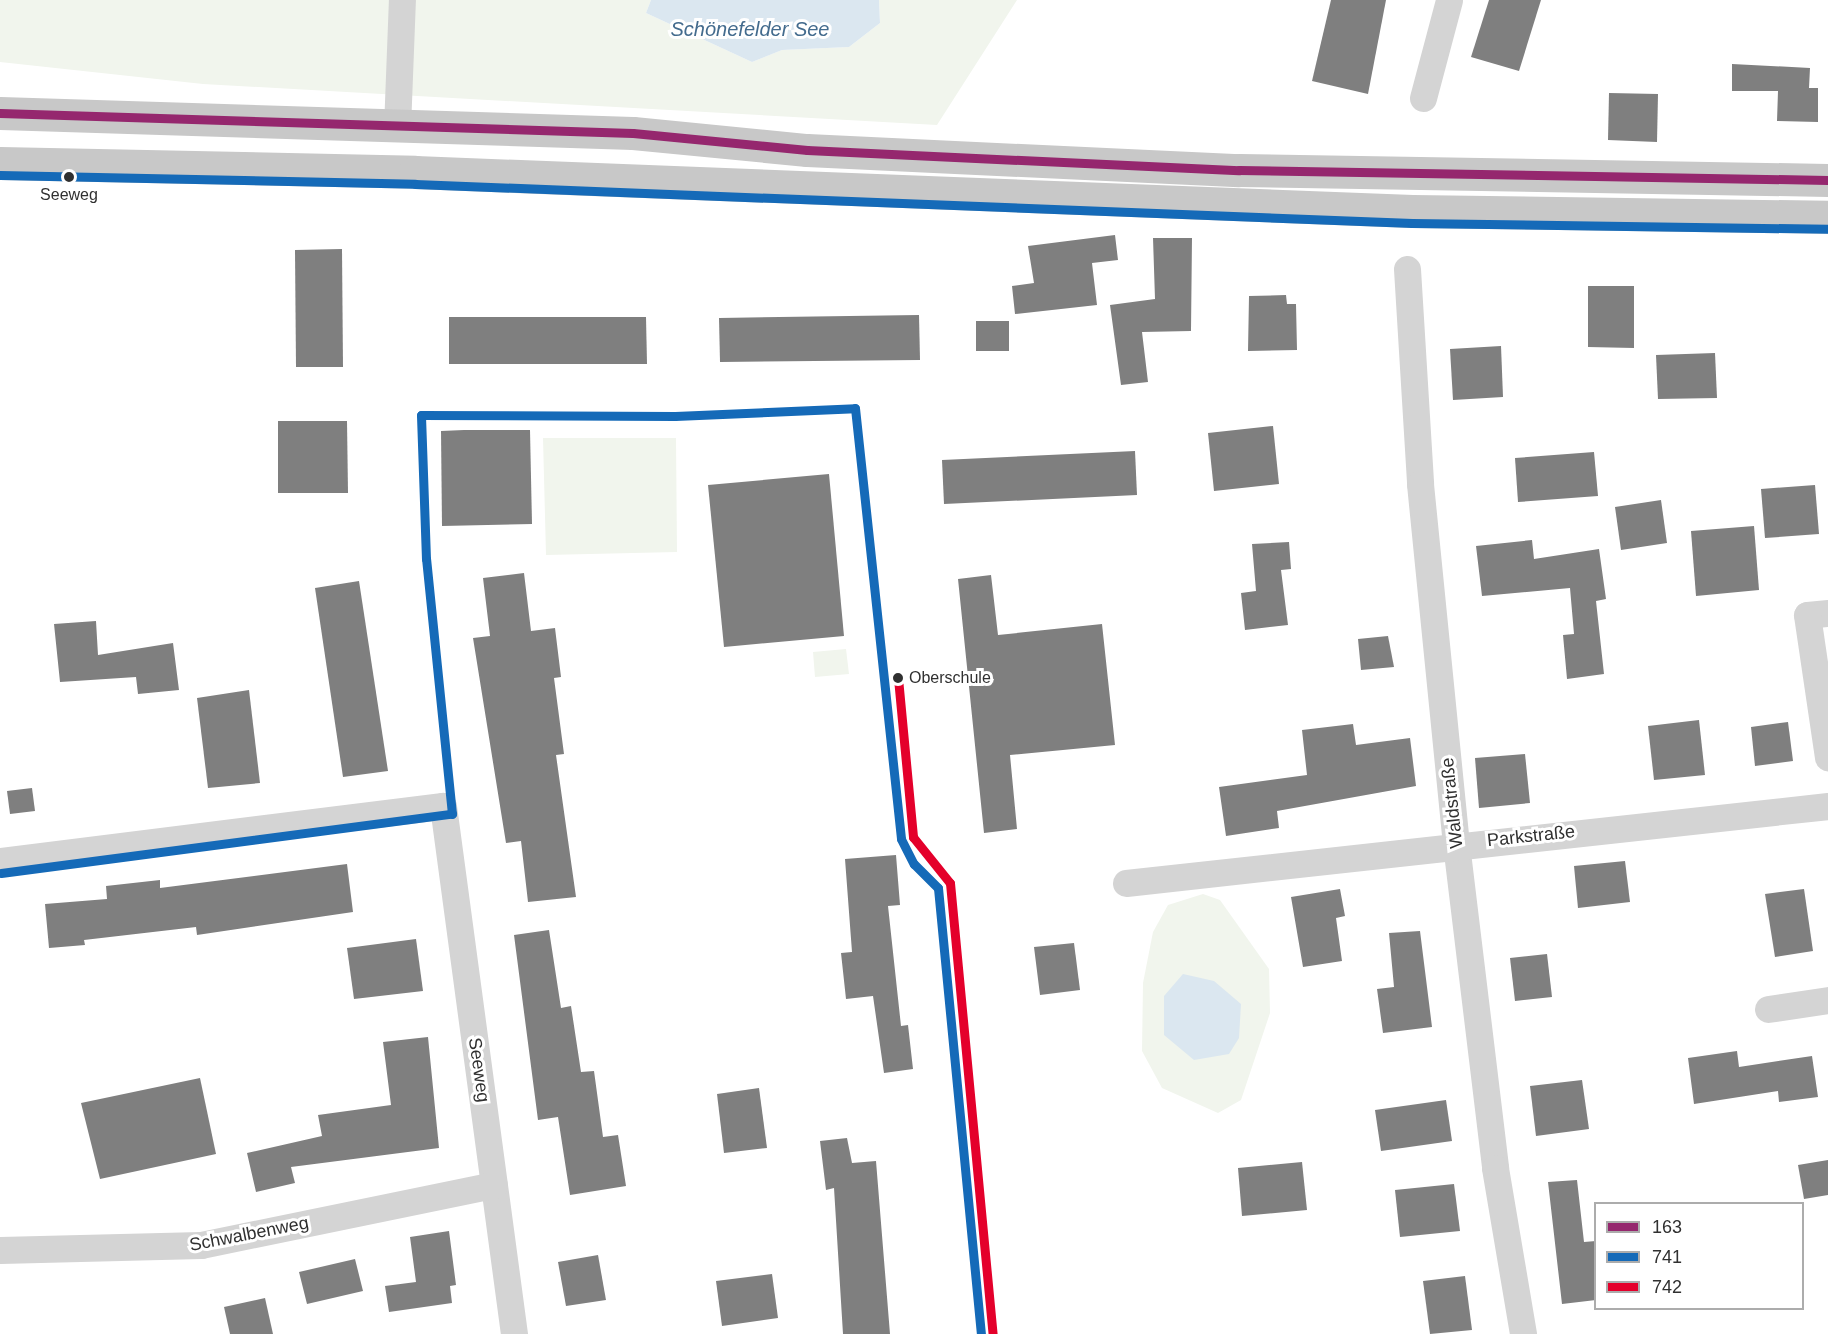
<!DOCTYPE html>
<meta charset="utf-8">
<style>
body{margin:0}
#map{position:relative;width:1828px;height:1334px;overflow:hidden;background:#fff;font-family:Helvetica,sans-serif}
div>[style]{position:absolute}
.green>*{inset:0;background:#f1f5ed}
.water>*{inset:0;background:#dbe7f0}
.building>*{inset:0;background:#7f7f7f}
.minor>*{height:27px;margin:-13.5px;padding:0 13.5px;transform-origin:13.5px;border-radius:13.5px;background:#d4d4d4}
.primary>*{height:33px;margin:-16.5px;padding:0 16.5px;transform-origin:16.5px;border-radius:16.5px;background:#c8c8c8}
.bus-1>*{height:9px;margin:-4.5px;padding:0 4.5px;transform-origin:4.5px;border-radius:4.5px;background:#95276e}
.bus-2>*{height:9px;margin:-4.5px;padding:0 4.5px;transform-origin:4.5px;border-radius:4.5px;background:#156ab8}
.bus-3>*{height:9px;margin:-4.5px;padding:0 4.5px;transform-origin:4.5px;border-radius:4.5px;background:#e4002b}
.dots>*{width:16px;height:16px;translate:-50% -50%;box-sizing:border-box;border:3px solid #fff;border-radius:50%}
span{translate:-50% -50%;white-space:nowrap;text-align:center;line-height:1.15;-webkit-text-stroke:6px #fff;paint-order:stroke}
.bus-label{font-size:16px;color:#303030}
.left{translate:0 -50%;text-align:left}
.street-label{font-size:18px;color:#303030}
.water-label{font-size:20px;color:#436b8d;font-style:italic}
.legend{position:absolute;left:1594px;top:1202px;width:210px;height:108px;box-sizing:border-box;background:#fff;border:2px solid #acacac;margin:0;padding:8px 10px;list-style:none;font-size:18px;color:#303030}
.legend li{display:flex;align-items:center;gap:12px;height:30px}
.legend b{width:30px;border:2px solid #acacac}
</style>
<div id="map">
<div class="green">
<div style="clip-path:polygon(0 0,651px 0,646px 13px,752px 62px,782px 50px,849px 47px,880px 23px,879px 0,1017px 0,937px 125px,203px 84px,0 62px)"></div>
<div style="clip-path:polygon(543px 438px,676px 438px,677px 552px,546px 555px)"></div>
<div style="clip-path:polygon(846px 649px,849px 674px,815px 677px,813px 652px)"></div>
<div style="clip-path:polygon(1203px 894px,1220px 900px,1269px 969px,1270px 1013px,1241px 1100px,1218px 1113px,1162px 1088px,1142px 1051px,1143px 983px,1153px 932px,1168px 905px)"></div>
</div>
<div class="water">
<div style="clip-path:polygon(651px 0,879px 0,880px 23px,849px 47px,782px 50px,752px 62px,646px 13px)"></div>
<div style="clip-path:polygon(1183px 974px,1214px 981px,1241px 1004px,1239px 1038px,1229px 1054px,1194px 1060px,1164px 1035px,1164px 996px)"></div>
</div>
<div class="building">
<div style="clip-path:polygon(1331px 0,1386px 0,1368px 94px,1312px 81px)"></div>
<div style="clip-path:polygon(1489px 0,1541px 0,1519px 71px,1471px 57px)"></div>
<div style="clip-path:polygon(1732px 64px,1810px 68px,1809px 88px,1818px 88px,1818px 122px,1777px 121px,1778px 91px,1732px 91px)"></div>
<div style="clip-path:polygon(1609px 93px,1658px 94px,1657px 142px,1608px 140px)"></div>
<div style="clip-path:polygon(1115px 235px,1118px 260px,1092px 263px,1097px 305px,1015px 314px,1012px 286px,1034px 283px,1028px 246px)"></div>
<div style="clip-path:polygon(1153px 238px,1192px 238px,1191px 331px,1142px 332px,1148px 382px,1121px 385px,1110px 305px,1155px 299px)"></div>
<div style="clip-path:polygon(342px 249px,343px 367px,296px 367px,295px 250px)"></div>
<div style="clip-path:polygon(1588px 286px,1634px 286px,1634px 348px,1588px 347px)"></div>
<div style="clip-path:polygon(1286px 295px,1287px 304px,1296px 304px,1297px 350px,1248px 351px,1249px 296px)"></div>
<div style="clip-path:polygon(919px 315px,920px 360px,720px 362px,719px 318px)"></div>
<div style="clip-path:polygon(449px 317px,646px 317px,647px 364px,449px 364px)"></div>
<div style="clip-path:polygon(976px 321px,1009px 321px,1009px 351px,976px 351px)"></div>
<div style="clip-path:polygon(1501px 346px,1503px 397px,1453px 400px,1450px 349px)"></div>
<div style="clip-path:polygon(1715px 353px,1717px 398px,1658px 399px,1656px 355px)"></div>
<div style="clip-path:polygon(278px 421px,347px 421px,348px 493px,278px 493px)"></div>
<div style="clip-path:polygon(1273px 426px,1279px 484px,1214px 491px,1208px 433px)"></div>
<div style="clip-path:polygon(464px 430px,530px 430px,532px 524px,442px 526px,441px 431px)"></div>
<div style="clip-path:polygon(1135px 451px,1137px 495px,944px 504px,942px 460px)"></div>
<div style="clip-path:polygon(1594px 452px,1598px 496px,1518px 502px,1515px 458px)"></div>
<div style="clip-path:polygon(829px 474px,844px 636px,724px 647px,708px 485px)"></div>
<div style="clip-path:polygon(1815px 485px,1819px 534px,1765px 538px,1761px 489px)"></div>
<div style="clip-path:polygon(1661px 500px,1667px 543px,1621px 550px,1615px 507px)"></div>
<div style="clip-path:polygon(1754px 526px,1759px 590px,1696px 596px,1691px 531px)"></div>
<div style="clip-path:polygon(1532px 540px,1534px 559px,1599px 549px,1606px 599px,1596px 601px,1604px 674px,1567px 679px,1563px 635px,1574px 634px,1570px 588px,1482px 596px,1476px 546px)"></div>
<div style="clip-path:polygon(1289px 542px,1291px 569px,1281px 570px,1288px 625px,1245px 630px,1241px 593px,1256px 591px,1252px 544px)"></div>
<div style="clip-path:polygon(524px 573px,531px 631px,555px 628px,561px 677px,554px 678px,564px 754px,556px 755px,576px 897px,528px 902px,521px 841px,506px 843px,473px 638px,490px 636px,483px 578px)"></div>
<div style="clip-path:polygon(991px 575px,998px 635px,1102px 624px,1115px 745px,1010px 755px,1017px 829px,984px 833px,958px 579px)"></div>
<div style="clip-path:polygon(359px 581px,388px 771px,343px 777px,315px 588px)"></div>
<div style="clip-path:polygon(96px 621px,98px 655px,173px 643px,179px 690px,138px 694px,136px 677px,60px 682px,54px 624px)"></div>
<div style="clip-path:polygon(1388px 636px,1394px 667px,1361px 670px,1358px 639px)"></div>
<div style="clip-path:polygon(249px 690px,260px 783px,208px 788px,197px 698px)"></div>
<div style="clip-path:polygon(1699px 720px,1705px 775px,1654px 780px,1648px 726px)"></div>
<div style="clip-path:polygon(1788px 722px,1793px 761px,1755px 766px,1751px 727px)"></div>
<div style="clip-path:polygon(1353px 724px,1356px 745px,1410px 738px,1416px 786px,1277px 811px,1279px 828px,1226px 836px,1219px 787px,1307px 775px,1302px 730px)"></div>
<div style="clip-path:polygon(1525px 754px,1530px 803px,1479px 808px,1475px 758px)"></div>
<div style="clip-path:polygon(32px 788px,35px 811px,10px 814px,7px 791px)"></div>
<div style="clip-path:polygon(896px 855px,900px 905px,888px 906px,901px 1026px,908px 1025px,913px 1069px,884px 1073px,873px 996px,846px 999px,841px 953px,852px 952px,845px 859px)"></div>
<div style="clip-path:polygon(1625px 861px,1630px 902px,1578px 908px,1574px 866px)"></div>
<div style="clip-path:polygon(347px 864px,353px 912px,197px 935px,196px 927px,84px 940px,85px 945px,49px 948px,45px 904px,107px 899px,106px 886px,160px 880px,160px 888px)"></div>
<div style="clip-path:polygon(1340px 889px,1345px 916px,1336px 918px,1342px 961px,1303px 967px,1291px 897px)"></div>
<div style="clip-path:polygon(1804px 889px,1813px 951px,1775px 957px,1765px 894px)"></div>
<div style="clip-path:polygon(549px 930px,561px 1008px,571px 1006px,581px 1072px,594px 1071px,603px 1137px,618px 1135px,626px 1186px,570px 1195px,558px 1117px,538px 1120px,514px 935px)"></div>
<div style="clip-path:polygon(1420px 931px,1432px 1027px,1383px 1033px,1377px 989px,1394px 987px,1389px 933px)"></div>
<div style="clip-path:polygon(416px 939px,423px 991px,354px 999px,347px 948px)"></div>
<div style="clip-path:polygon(1074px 943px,1080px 990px,1040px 995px,1034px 947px)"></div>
<div style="clip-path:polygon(1547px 954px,1552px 997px,1515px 1001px,1510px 958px)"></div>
<div style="clip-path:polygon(428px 1037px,439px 1148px,291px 1167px,295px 1183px,256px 1192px,247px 1153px,322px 1136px,318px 1115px,391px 1105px,383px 1042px)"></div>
<div style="clip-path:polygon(1737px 1051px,1739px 1067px,1812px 1056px,1818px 1097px,1779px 1102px,1778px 1091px,1694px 1104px,1688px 1058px)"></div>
<div style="clip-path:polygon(200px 1078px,216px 1154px,100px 1179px,81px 1103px)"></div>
<div style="clip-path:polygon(1582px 1080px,1589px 1129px,1536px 1136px,1530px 1086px)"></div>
<div style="clip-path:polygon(759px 1088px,767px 1148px,724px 1153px,717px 1094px)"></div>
<div style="clip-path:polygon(1446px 1100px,1452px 1141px,1381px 1151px,1375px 1110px)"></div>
<div style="clip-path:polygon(847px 1138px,852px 1163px,876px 1161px,890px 1334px,843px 1334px,834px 1188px,826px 1190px,820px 1141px)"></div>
<div style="clip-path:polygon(1828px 1160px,1828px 1195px,1804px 1199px,1798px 1165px)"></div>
<div style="clip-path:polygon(1302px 1162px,1307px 1210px,1242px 1216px,1238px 1168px)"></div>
<div style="clip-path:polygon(1577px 1180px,1584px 1242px,1596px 1241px,1596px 1300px,1562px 1304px,1548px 1182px)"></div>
<div style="clip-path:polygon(1454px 1184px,1460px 1231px,1400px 1237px,1395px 1190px)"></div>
<div style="clip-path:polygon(449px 1231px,456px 1285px,450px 1286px,452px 1303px,389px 1312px,385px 1286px,416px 1282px,410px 1237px)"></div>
<div style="clip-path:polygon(598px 1255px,606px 1300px,566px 1306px,558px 1262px)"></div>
<div style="clip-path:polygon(355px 1259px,363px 1291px,307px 1304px,299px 1272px)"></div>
<div style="clip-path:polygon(772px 1274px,778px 1318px,722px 1326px,716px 1281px)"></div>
<div style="clip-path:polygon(1465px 1276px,1472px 1330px,1430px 1334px,1423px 1281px)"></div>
<div style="clip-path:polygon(265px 1298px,273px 1334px,230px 1334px,224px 1307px)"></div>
</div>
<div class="minor">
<div style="left:1423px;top:98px;width:101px;rotate:-75.1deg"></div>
<div style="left:397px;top:128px;width:128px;rotate:-87.8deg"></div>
<div style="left:1407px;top:269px;width:215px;rotate:86.5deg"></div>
<div style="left:1420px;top:484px;width:362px;rotate:84.3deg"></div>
<div style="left:1456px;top:844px;width:326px;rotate:83.1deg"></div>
<div style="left:1495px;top:1168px;width:168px;rotate:80.4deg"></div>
<div style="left:1828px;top:613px;width:21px;rotate:175deg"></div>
<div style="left:1807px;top:615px;width:144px;rotate:81.6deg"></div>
<div style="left:0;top:861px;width:446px;rotate:-7.1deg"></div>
<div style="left:443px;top:806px;width:533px;rotate:82.34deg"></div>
<div style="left:1126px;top:883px;width:706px;rotate:-6.26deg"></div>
<div style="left:1768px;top:1009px;width:61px;rotate:-8.5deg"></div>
<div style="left:0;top:1250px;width:201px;rotate:-1.4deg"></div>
<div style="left:201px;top:1245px;width:299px;rotate:-11.6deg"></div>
</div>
<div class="primary">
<div style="left:0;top:113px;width:633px;rotate:1.81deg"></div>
<div style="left:633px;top:133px;width:175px;rotate:5.6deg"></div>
<div style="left:807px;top:150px;width:432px;rotate:2.7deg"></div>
<div style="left:1239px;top:170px;width:589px;rotate:0.97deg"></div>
<div style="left:0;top:163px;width:415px;rotate:1.2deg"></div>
<div style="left:415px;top:172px;width:998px;rotate:2.24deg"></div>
<div style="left:1412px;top:211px;width:416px;rotate:0.8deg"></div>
</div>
<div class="bus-1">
<div style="left:0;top:113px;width:633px;rotate:1.81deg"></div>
<div style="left:633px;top:133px;width:175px;rotate:5.6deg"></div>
<div style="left:807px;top:150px;width:432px;rotate:2.7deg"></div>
<div style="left:1239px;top:170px;width:589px;rotate:0.97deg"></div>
</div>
<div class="bus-2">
<div style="left:0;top:175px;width:415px;rotate:1.2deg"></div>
<div style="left:415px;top:184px;width:998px;rotate:2.24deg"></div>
<div style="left:1412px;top:223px;width:416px;rotate:0.8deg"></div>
<div style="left:1px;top:873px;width:455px;rotate:-7.5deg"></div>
<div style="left:452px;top:814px;width:256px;rotate:-95.8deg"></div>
<div style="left:426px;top:559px;width:144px;rotate:-92deg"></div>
<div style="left:421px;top:415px;width:254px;rotate:0.2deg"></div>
<div style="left:675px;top:416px;width:180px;rotate:-2.5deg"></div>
<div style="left:855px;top:408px;width:433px;rotate:83.9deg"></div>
<div style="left:901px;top:839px;width:28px;rotate:63deg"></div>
<div style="left:914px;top:864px;width:34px;rotate:45deg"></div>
<div style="left:938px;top:888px;width:448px;rotate:84.5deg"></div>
</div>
<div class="bus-3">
<div style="left:898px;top:678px;width:160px;rotate:84.6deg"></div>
<div style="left:913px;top:837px;width:59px;rotate:51.2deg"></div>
<div style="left:950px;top:883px;width:453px;rotate:84.6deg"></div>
</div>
<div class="dots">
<div style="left:69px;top:177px;background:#303030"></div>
<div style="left:898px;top:678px;background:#303030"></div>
</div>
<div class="bus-label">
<span style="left:69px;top:195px">Seeweg</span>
<span class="left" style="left:909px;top:678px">Oberschule</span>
</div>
<div class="street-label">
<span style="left:1452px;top:803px;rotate:-96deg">Waldstraße</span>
<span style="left:1531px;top:836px;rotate:-6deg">Parkstraße</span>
<span style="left:479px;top:1070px;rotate:82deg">Seeweg</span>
<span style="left:249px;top:1234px;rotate:-11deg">Schwalbenweg</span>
</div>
<div class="water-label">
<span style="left:750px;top:29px">Schönefelder See</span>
</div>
<ul class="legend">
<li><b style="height:8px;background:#95276e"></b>163</li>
<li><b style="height:8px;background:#156ab8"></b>741</li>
<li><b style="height:8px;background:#e4002b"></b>742</li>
</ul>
</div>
